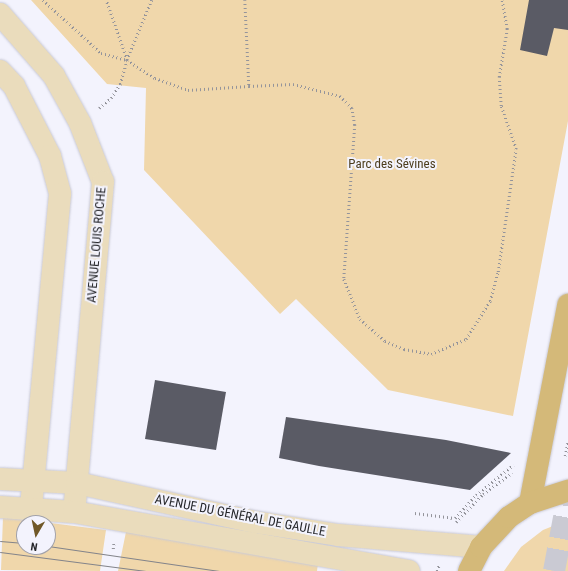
<!DOCTYPE html>
<meta charset="utf-8">
<style>
body{margin:0}
#map{position:relative;width:568px;height:571px;overflow:hidden;background:#f3f3fd;font-family:"Roboto Condensed",sans-serif}
div>[style]{position:absolute}
.green>*{inset:0;background:#f0d7ab}
.building>*{inset:0;background:#5a5b65}
.highway-tunnel>*{height:22px;margin-top:-11px;transform-origin:0;background:repeating-linear-gradient(90deg,#cacad3 0 22px,transparent 0 33px)}
.path>*{height:2.5px;margin-top:-1.25px;transform-origin:0;background:repeating-linear-gradient(90deg,#94949b 0 1px,transparent 0 4px)}
.roads{filter:drop-shadow(0 0 1px #cacad6) drop-shadow(0 0 1px #cacad6)}
.secondary>*{height:22px;margin:-11px;padding:0 11px;transform-origin:11px;border-radius:11px;background:#eadcbc}
.primary>*{height:22px;margin:-11px;padding:0 11px;transform-origin:11px;border-radius:11px;background:#d4b979}
.tram>*{height:1px;margin:-0.5px;padding:0 0.5px;transform-origin:0.5px;border-radius:0.5px;background:#83848a}
span{translate:-50% -50%;white-space:nowrap;text-align:center;line-height:1.15;-webkit-text-stroke:4px #f3f3fd;paint-order:stroke}
.park-label{font-size:13px;color:#4d3d1d}
.street-label{font-size:13px;color:#26272b}
.north{position:absolute;left:16px;top:515px;width:40px;height:40px;box-sizing:border-box;background:#f3f3fd;border:1px solid #a1a1a9;border-radius:50%;rotate:189deg;font-size:11px;font-weight:700;line-height:16px;text-align:center;color:#26272b}
.north::after{content:'';display:block;margin:auto;width:14px;height:18px;background:#705828;clip-path:polygon(50% 0,100% 100%,50% 72%,0 100%)}
</style>
<div id="map">
<div class="green">
<div style="clip-path:polygon(31px 0,568px 0,568px 121px,513px 416px,388px 390px,296px 299px,280px 314px,144px 170px,146px 88px,107px 84px)"></div>
<div style="clip-path:polygon(evenodd,3px 517px,106px 530px,100px 571px,1px 570px,3px 517px,24px 523px,48px 523px,48px 547px,24px 547px,24px 523px)"></div>
<div style="clip-path:polygon(568px 520px,568px 571px,504px 571px,521px 547px,543px 530px)"></div>
<div style="clip-path:polygon(126px 532px,318px 563px,317px 571px,118px 571px)"></div>
</div>
<div class="building">
<div style="clip-path:polygon(529px 0,568px 0,568px 30px,554px 28px,547px 56px,520px 50px)"></div>
<div style="clip-path:polygon(155px 380px,226px 392px,216px 450px,145px 439px)"></div>
<div style="clip-path:polygon(286px 417px,446px 440px,511px 453px,470px 490px,319px 466px,279px 458px)"></div>
</div>
<div class="highway-tunnel">
<div style="left:554px;top:571px;width:76px;rotate:-79.4deg"></div>
</div>
<div class="path">
<div style="left:43px;top:0;width:79px;rotate:42.4deg"></div>
<div style="left:101px;top:53px;width:27px;rotate:15deg"></div>
<div style="left:152px;top:0;width:65px;rotate:112.6deg"></div>
<div style="left:127px;top:60px;width:33px;rotate:33deg"></div>
<div style="left:155px;top:78px;width:35px;rotate:20deg"></div>
<div style="left:188px;top:90px;width:61px;rotate:-3.8deg"></div>
<div style="left:245px;top:0;width:86px;rotate:87.3deg"></div>
<div style="left:249px;top:86px;width:44px;rotate:-2.6deg"></div>
<div style="left:293px;top:84px;width:49px;rotate:14.3deg"></div>
<div style="left:340px;top:96px;width:17px;rotate:45deg"></div>
<div style="left:352px;top:108px;width:17px;rotate:80deg"></div>
<div style="left:355px;top:125px;width:154px;rotate:94.1deg"></div>
<div style="left:344px;top:279px;width:43px;rotate:68.2deg"></div>
<div style="left:360px;top:319px;width:33px;rotate:41deg"></div>
<div style="left:385px;top:341px;width:21px;rotate:23deg"></div>
<div style="left:404px;top:349px;width:27px;rotate:10deg"></div>
<div style="left:431px;top:354px;width:38px;rotate:-23deg"></div>
<div style="left:466px;top:339px;width:45px;rotate:-57.7deg"></div>
<div style="left:490px;top:301px;width:30px;rotate:-75deg"></div>
<div style="left:498px;top:272px;width:124px;rotate:-81.7deg"></div>
<div style="left:516px;top:149px;width:46px;rotate:-109.2deg"></div>
<div style="left:501px;top:106px;width:29px;rotate:-94deg"></div>
<div style="left:499px;top:77px;width:49px;rotate:-80.5deg"></div>
<div style="left:507px;top:29px;width:29px;rotate:-100deg"></div>
<div style="left:99px;top:108px;width:16px;rotate:-40deg"></div>
<div style="left:111px;top:98px;width:17px;rotate:-57deg"></div>
<div style="left:120px;top:84px;width:25px;rotate:-74deg"></div>
<div style="left:127px;top:60px;width:64px;rotate:-109.3deg"></div>
<div style="left:565px;top:456px;width:15px;rotate:-79deg"></div>
<div style="left:415px;top:513px;width:40px;rotate:7.1deg"></div>
<div style="left:455px;top:518px;width:31px;rotate:-48deg"></div>
<div style="left:476px;top:495px;width:48px;rotate:-39deg"></div>
<div style="left:456px;top:522px;width:39px;rotate:-46deg"></div>
<div style="left:483px;top:494px;width:36px;rotate:-36deg"></div>
<div style="left:113px;top:549px;width:8px;rotate:-83deg"></div>
<div style="left:437px;top:571px;width:6px;rotate:-72deg"></div>
</div>
<div class="roads">
<div class="secondary">
<div style="left:0;top:14px;width:82px;rotate:48.9deg"></div>
<div style="left:54px;top:76px;width:54px;rotate:61deg"></div>
<div style="left:80px;top:123px;width:63px;rotate:68.7deg"></div>
<div style="left:103px;top:182px;width:331px;rotate:95deg"></div>
<div style="left:0;top:71px;width:21px;rotate:47deg"></div>
<div style="left:14px;top:86px;width:79px;rotate:62.8deg"></div>
<div style="left:50px;top:156px;width:39px;rotate:75deg"></div>
<div style="left:60px;top:194px;width:315px;rotate:95.3deg"></div>
<div style="left:0;top:479px;width:77px;rotate:3deg"></div>
<div style="left:77px;top:483px;width:182px;rotate:12.4deg"></div>
<div style="left:255px;top:522px;width:84px;rotate:8.9deg"></div>
<div style="left:338px;top:535px;width:144px;rotate:4.8deg"></div>
<div style="left:0;top:507px;width:74px;rotate:3.9deg"></div>
<div style="left:74px;top:512px;width:340px;rotate:10deg"></div>
</div>
<div class="primary">
<div style="left:530px;top:503px;width:202px;rotate:-79.1deg"></div>
<div style="left:469px;top:571px;width:27px;rotate:-63deg"></div>
<div style="left:481px;top:547px;width:41px;rotate:-47deg"></div>
<div style="left:509px;top:517px;width:25px;rotate:-34deg"></div>
<div style="left:530px;top:503px;width:40px;rotate:-18deg"></div>
</div>
</div>
<div class="tram">
<div style="left:0;top:541px;width:24px;rotate:5deg"></div>
<div style="left:48px;top:546px;width:173px;rotate:8.3deg"></div>
<div style="left:0;top:552px;width:147px;rotate:7.4deg"></div>
</div>
<div class="park-label">
<span style="left:392px;top:164px">Parc des Sévines</span>
</div>
<div class="street-label">
<span style="left:97px;top:245px;rotate:-85deg">AVENUE LOUIS ROCHE</span>
<span style="left:240px;top:516px;rotate:11deg">AVENUE DU GÉNÉRAL DE GAULLE</span>
</div>
<div class="north">N</div>
</div>
